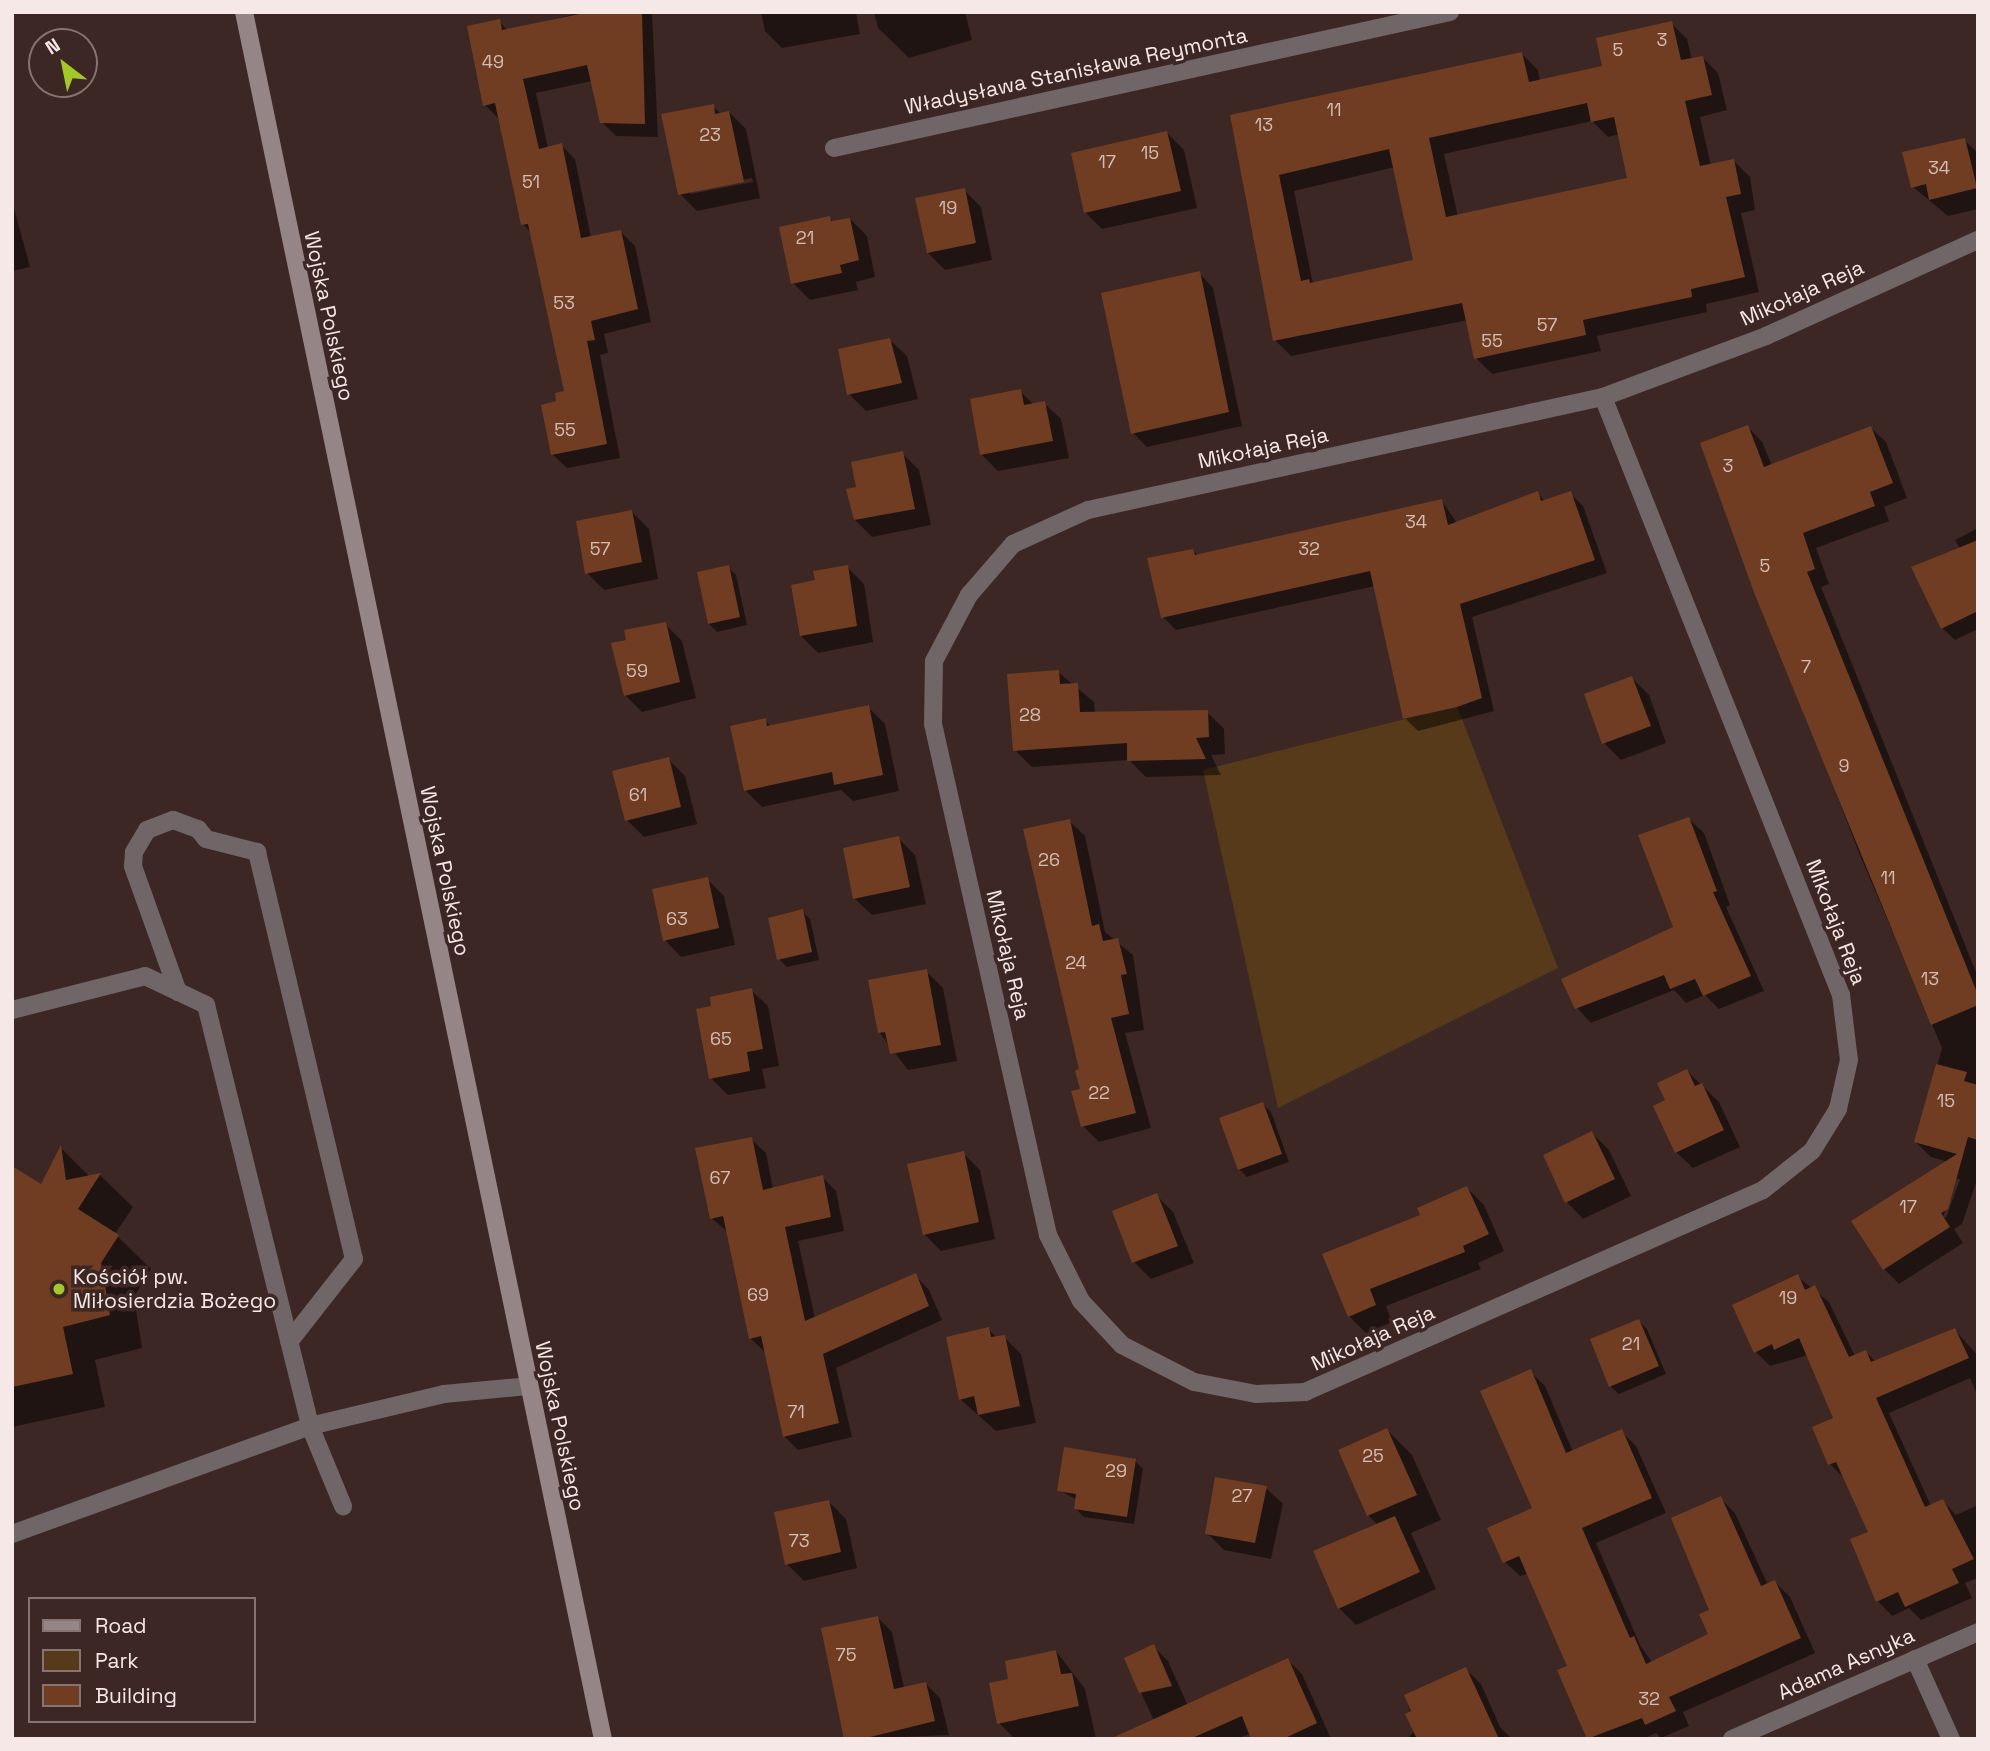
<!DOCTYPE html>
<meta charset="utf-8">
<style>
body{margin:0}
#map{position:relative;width:1990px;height:1751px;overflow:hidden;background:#3c2724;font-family:"Space Grotesk",sans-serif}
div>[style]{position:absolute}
.green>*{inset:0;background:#573a19}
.shadow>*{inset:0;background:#0007}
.building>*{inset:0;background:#703d23}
.lane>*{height:18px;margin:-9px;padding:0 9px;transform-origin:9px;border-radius:9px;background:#706567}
.street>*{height:18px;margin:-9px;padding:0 9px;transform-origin:9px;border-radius:9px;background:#706567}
.secondary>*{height:18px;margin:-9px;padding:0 9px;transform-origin:9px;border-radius:9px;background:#968587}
.dots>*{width:19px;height:19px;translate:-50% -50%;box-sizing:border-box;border:4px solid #3c2724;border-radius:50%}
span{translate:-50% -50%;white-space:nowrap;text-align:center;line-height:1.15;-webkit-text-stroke:7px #3c2724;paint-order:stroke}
.number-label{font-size:18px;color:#d4bdb5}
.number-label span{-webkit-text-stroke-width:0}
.street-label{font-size:21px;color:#f6e8e6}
.poi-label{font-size:21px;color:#f6e8e6}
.left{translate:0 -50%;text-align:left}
.frame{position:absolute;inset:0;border:14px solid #f6e8e6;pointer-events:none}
.legend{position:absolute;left:28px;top:1597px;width:228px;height:126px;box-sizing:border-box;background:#3c2724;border:2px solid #867472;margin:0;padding:9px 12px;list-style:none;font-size:21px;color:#f6e8e6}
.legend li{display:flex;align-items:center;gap:14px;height:35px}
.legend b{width:35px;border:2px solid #867472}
.north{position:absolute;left:28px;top:28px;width:70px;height:70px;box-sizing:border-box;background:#3c2724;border:2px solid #867472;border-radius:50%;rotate:328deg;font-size:19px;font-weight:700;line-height:28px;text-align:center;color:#f6e8e6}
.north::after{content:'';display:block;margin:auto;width:24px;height:32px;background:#a2c928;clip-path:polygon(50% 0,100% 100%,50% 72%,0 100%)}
</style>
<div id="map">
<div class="green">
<div style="clip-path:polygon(1457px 706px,1558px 968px,1278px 1108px,1203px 770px)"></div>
</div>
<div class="shadow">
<div style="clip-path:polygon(582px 12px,652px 12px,658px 137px,616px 136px,602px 122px,592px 81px,536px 93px,548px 148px,561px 145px,575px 159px,591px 238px,621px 232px,635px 246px,651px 322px,604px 334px,608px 353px,600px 355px,620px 458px,567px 468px,553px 455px,558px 403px,566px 393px,532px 234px,523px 224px,499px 119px,485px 105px,499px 21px,508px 31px)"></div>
<div style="clip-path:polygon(761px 12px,856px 12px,860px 34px,782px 48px,765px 31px)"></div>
<div style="clip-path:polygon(874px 12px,965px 12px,972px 40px,909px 58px,878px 28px)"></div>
<div style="clip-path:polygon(evenodd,1671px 23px,1687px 39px,1692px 60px,1703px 58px,1718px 73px,1727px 110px,1700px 117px,1711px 166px,1734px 161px,1750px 177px,1755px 210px,1741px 213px,1759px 292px,1706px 304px,1707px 312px,1597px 336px,1601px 351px,1492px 374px,1476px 358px,1468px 320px,1291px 356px,1275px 340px,1232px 117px,1522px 54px,1538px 70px,1540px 82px,1604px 67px,1671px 23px,1592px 121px,1608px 137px,1619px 134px,1629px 180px,1458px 217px,1444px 154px,1592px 121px,1671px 23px,1395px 167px,1415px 262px,1313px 284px,1294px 191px,1395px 167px)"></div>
<div style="clip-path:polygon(evenodd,713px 106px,721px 114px,729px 112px,746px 129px,760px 198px,697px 211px,680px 194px,713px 106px,752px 178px,753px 182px,690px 194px,690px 191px,752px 178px)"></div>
<div style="clip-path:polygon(1167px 133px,1184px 150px,1197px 208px,1102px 229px,1085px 212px)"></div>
<div style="clip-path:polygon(1964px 140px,1978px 153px,1978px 209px,1948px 216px,1913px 187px)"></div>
<div style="clip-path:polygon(964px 190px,981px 207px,992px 260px,945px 270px,928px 253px)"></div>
<div style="clip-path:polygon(12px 201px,30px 267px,12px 271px)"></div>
<div style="clip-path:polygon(830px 218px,834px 222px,850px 219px,867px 236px,875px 277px,856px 282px,858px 290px,810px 300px,793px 283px)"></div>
<div style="clip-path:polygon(1199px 273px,1213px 288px,1242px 426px,1147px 447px,1133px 433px)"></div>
<div style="clip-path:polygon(890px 340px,907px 356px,918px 399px,866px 411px,849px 394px)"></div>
<div style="clip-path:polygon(1020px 391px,1034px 405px,1044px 403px,1061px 419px,1069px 458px,998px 471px,981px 454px)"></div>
<div style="clip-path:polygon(evenodd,1748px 427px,1762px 442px,1772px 466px,1871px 428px,1886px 442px,1907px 498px,1884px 507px,1889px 521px,1816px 548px,1829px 584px,1821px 587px,1978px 977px,1978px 1177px,1962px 1224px,1954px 1229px,1963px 1243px,1899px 1284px,1884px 1269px,1948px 1162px,1931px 1157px,1916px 1142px,1942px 1048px,1859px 853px,1703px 444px,1748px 427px,1956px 1179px,1960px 1179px,1946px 1218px,1943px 1217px,1956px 1179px)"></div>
<div style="clip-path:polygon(902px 453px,919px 470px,931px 525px,872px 537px,855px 520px,858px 488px)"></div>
<div style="clip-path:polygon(1537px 493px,1545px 501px,1570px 493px,1583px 506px,1607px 573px,1472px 617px,1494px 711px,1418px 731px,1405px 718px,1375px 586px,1176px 630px,1163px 617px,1193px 550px,1198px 556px,1442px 501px,1457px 523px)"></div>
<div style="clip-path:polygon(632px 512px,649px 529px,658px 579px,604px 590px,587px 573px)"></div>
<div style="clip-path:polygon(1978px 528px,1978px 629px,1955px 640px,1942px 628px,1960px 549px,1955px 540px)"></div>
<div style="clip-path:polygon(728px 567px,736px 575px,747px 625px,717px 632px,709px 624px)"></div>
<div style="clip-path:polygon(847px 567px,864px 584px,873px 642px,818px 653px,801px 636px,817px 582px)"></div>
<div style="clip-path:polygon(665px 624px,682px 641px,696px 698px,642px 712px,625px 695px,628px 641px)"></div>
<div style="clip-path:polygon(1058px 672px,1094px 702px,1095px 714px,1207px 712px,1224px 729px,1225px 754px,1211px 755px,1221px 775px,1146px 777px,1129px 760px,1032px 767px,1015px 750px)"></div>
<div style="clip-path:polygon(1632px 678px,1649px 695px,1666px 743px,1621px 760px,1604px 743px)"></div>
<div style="clip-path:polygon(868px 707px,885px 724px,899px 791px,853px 801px,841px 790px,762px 807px,745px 790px,765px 720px,771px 727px)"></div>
<div style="clip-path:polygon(668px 759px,685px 776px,697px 824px,644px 837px,627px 820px)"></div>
<div style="clip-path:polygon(1689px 819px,1704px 833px,1730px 905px,1726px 907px,1764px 991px,1719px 1009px,1705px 995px,1686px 1003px,1674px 990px,1591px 1023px,1577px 1008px,1675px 928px)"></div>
<div style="clip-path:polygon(1069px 821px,1085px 836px,1105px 932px,1133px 955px,1144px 1030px,1125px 1033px,1151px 1128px,1099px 1142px,1083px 1126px)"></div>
<div style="clip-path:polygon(898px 838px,915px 855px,926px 904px,872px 915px,855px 899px)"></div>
<div style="clip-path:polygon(707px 879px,724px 896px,735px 945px,681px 957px,665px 940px)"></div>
<div style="clip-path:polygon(802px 911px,810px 919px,819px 960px,787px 967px,779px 959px)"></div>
<div style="clip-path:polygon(926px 971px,943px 988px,957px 1061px,908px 1070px,879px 1032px)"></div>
<div style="clip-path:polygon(751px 990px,768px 1006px,779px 1066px,762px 1069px,766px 1088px,728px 1095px,711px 1078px,713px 1008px)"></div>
<div style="clip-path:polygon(1687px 1071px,1719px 1102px,1740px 1147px,1693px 1168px,1676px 1152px,1667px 1100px)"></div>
<div style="clip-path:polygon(1263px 1104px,1271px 1112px,1289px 1162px,1247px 1177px,1239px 1169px)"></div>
<div style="clip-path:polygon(1592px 1133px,1609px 1150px,1631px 1196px,1583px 1219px,1567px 1202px)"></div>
<div style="clip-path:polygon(751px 1139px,766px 1153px,773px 1189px,822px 1177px,836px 1191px,844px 1231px,798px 1241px,815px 1318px,915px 1275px,929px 1290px,942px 1320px,836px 1368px,852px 1437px,798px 1450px,784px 1436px,765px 1352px,750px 1338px,728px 1232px,711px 1218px)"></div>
<div style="clip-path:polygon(61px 1148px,90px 1177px,100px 1175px,133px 1207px,115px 1234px,151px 1269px,134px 1297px,142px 1348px,95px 1360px,105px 1407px,12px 1427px,12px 1168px,42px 1187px)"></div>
<div style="clip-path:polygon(963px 1153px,980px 1170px,995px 1239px,941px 1251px,924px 1234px)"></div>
<div style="clip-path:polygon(1467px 1188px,1484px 1205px,1504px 1251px,1478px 1263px,1481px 1269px,1386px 1306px,1392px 1322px,1366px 1333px,1349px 1316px,1422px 1216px)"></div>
<div style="clip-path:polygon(1156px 1195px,1173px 1212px,1194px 1263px,1151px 1279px,1134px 1262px)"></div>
<div style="clip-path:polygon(1798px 1277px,1829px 1302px,1855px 1356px,1866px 1352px,1876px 1362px,1955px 1330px,1978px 1356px,1978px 1397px,1970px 1378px,1889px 1413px,1931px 1506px,1943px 1501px,1956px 1515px,1978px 1505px,1978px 1578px,1965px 1583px,1972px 1598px,1921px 1620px,1909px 1608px,1892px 1616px,1878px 1601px,1852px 1540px,1870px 1532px,1844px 1478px,1830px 1464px,1835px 1419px,1808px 1355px,1770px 1366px,1756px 1352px)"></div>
<div style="clip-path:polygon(1639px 1321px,1647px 1329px,1666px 1374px,1619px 1394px,1610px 1386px)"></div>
<div style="clip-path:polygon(988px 1329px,997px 1338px,1004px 1337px,1021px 1354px,1036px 1423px,996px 1431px,960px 1399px)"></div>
<div style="clip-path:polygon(1530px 1371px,1545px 1386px,1573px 1452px,1621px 1431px,1636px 1446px,1666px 1513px,1596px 1543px,1640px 1645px,1652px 1662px,1710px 1635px,1720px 1498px,1735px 1513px,1768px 1585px,1775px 1582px,1790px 1597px,1815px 1653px,1683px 1712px,1689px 1726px,1661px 1738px,1656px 1733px,1643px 1739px,1589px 1739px,1559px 1671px,1569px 1667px,1529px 1573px,1520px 1576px,1505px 1562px,1534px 1509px)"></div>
<div style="clip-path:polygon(1387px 1430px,1412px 1455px,1441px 1520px,1411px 1533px,1436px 1589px,1356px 1625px,1339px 1608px,1378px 1525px,1368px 1515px)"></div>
<div style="clip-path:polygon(1135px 1461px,1143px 1469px,1134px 1524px,1084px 1517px,1076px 1509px,1077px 1500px,1059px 1490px)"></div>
<div style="clip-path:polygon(1266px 1488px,1283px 1504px,1271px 1559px,1224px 1550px,1207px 1533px)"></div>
<div style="clip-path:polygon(829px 1502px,846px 1519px,857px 1568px,804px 1581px,787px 1564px)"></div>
<div style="clip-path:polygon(878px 1618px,892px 1632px,904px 1688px,926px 1684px,940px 1698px,949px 1735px,848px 1739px)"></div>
<div style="clip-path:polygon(1153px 1646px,1168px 1661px,1187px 1704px,1288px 1660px,1302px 1674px,1331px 1739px,1253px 1739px,1251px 1733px,1237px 1739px,1114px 1739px,1154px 1721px,1126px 1659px)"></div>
<div style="clip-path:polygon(1056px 1651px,1085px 1689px,1096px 1739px,1014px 1738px,999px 1723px,1010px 1680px)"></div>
<div style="clip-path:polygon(1466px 1669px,1481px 1684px,1500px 1727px,1512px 1739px,1407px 1739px,1415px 1731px,1406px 1696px)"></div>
</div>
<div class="building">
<div style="clip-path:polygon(589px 12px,642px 12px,645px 124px,600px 123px,587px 65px,523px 79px,539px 149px,562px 143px,581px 238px,621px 230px,638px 309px,591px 321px,595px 340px,587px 341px,607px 444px,551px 455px,541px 405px,556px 401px,555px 393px,564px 391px,528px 224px,521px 225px,495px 103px,483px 106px,467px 26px,500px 19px,502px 30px)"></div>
<div style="clip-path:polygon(evenodd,1672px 21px,1681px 60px,1703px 56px,1712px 95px,1685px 101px,1700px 166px,1734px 159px,1741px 194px,1726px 197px,1745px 277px,1691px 289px,1692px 297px,1583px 320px,1586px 335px,1474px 359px,1462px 303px,1273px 341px,1230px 115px,1522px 52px,1529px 82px,1602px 66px,1596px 38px,1672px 21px,1587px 103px,1591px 122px,1614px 117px,1627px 178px,1446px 217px,1429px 138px,1587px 103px,1672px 21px,1389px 149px,1413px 260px,1310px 283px,1309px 279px,1301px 281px,1279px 175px,1389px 149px)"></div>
<div style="clip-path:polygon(714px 104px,715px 114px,729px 111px,744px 182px,678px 195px,661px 114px)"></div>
<div style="clip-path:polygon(1167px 131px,1181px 191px,1084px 213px,1071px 153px)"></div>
<div style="clip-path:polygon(1965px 138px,1977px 188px,1929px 200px,1926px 184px,1911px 188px,1902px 152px)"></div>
<div style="clip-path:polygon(965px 188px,976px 243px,927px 253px,915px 198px)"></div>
<div style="clip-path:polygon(830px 216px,831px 221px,850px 218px,859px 260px,840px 265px,842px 273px,791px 284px,779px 227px)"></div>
<div style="clip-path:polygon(1200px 271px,1229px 412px,1131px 434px,1101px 293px)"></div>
<div style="clip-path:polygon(890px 338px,902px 383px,847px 395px,838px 349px)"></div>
<div style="clip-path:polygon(1021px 389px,1024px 405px,1045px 401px,1053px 441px,980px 455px,970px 399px)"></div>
<div style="clip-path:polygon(1748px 425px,1764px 467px,1871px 426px,1893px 483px,1870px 492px,1875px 506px,1803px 533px,1815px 569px,1807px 572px,1978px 995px,1978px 1005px,1931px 1025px,1755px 595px,1700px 443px)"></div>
<div style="clip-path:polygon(903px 451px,915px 509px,854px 520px,846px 489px,856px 487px,851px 462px)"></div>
<div style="clip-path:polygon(1538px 491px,1541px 501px,1571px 491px,1595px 560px,1460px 604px,1482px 698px,1457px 707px,1403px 719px,1370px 571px,1161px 618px,1147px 558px,1193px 549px,1195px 555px,1442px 499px,1448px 525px)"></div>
<div style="clip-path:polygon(632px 510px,642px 562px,585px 574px,576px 521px)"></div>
<div style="clip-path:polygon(1978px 540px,1978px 611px,1941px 629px,1911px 567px)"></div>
<div style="clip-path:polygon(729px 565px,740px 617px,708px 624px,697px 572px)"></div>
<div style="clip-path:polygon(848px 565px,857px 626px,800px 636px,791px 585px,815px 580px,813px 571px)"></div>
<div style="clip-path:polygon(666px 622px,680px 682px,624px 696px,611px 643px,626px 640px,624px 630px)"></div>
<div style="clip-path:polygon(1059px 670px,1060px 684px,1078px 683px,1080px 712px,1208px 710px,1209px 737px,1196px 738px,1206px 759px,1127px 761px,1127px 743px,1013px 751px,1007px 674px)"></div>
<div style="clip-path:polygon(1632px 676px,1651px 726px,1602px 744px,1584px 694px)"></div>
<div style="clip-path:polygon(869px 705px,883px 775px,834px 785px,832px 772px,744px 791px,730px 726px,766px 718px,767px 726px)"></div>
<div style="clip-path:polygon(669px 757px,681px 807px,625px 821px,612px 771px)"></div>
<div style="clip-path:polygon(1689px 817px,1717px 891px,1713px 892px,1751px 976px,1703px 996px,1695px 979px,1670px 989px,1664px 975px,1575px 1009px,1561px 979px,1673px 927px,1638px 835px)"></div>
<div style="clip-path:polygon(1070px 819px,1092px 926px,1099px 924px,1103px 941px,1118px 938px,1127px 974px,1121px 975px,1129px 1014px,1111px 1018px,1136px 1113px,1081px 1127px,1071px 1091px,1080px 1089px,1075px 1071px,1079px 1069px,1023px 829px)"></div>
<div style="clip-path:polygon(899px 836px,910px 887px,853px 899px,843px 848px)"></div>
<div style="clip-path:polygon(708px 877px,719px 928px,663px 941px,652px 889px)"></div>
<div style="clip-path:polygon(803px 909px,812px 952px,777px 960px,768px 918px)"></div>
<div style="clip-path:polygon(927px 969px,941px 1045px,890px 1054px,885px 1032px,878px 1033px,868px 980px)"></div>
<div style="clip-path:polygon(752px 988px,763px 1049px,747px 1052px,750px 1071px,709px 1079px,696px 1009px,711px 1006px,710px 997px)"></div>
<div style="clip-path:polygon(1936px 1064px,1967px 1072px,1964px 1081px,1978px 1085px,1978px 1140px,1968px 1137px,1948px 1209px,1941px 1213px,1950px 1227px,1883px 1270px,1851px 1221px,1957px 1154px,1914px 1142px)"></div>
<div style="clip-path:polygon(1687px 1069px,1695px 1086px,1702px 1083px,1724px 1130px,1675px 1153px,1653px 1106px,1665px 1100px,1657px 1083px)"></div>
<div style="clip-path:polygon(1263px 1102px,1282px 1154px,1238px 1170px,1219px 1118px)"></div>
<div style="clip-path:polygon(1592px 1131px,1615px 1179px,1565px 1203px,1543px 1155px)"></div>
<div style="clip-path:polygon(752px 1137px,763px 1190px,823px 1175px,831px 1217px,785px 1227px,805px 1321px,916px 1273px,929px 1306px,823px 1354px,839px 1423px,783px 1437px,761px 1336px,749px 1339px,723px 1216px,710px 1219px,695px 1148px)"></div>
<div style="clip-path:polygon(61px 1145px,66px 1180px,101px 1173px,78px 1209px,119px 1235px,101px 1263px,110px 1315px,63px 1327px,73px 1374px,12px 1387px,12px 1166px,41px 1184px)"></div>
<div style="clip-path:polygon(964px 1151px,979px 1222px,923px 1235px,907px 1164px)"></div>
<div style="clip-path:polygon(1467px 1186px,1489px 1234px,1463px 1246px,1465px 1252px,1370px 1289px,1376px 1305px,1348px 1317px,1322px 1254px,1420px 1215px,1417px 1208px)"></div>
<div style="clip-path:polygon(1157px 1193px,1178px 1246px,1132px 1263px,1112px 1211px)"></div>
<div style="clip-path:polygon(1798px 1274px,1805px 1290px,1815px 1285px,1849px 1357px,1866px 1350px,1871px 1362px,1955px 1328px,1969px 1358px,1876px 1398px,1925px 1507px,1943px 1499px,1974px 1559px,1952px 1569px,1959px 1583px,1905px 1607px,1898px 1592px,1876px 1602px,1850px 1539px,1868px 1532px,1836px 1462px,1828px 1465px,1812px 1427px,1833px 1418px,1799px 1338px,1774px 1350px,1772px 1344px,1754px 1353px,1732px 1305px)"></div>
<div style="clip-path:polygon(1639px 1319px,1659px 1366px,1609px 1387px,1590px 1339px)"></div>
<div style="clip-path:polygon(989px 1327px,991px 1337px,1005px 1335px,1020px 1406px,978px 1415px,974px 1396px,959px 1400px,946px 1337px)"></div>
<div style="clip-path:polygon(1531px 1369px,1566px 1453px,1622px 1429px,1652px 1498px,1582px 1528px,1630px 1638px,1634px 1636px,1646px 1664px,1708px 1634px,1699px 1614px,1709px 1610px,1671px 1518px,1721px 1496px,1761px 1586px,1775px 1580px,1801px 1638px,1669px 1697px,1676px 1711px,1645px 1725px,1642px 1718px,1587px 1739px,1557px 1670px,1567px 1666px,1519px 1556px,1503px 1563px,1487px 1528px,1532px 1508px,1480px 1391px)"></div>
<div style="clip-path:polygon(1387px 1428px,1417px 1495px,1367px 1516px,1338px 1450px)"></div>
<div style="clip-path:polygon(1064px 1447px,1136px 1459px,1127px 1517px,1074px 1509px,1076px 1494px,1057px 1491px)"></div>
<div style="clip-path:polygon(1215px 1477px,1267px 1486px,1255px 1543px,1205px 1534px)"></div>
<div style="clip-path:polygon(829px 1500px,841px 1552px,785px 1565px,774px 1512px)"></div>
<div style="clip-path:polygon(1395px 1516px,1420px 1572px,1338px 1609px,1313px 1551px)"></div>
<div style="clip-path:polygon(878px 1616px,894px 1689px,926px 1682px,935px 1721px,862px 1739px,844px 1739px,821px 1628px)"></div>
<div style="clip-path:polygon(1154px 1644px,1172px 1686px,1139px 1693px,1124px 1658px)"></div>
<div style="clip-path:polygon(1056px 1650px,1061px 1674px,1072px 1673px,1079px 1706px,997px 1724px,989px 1683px,1008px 1679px,1005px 1661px)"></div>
<div style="clip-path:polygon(1288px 1658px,1317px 1723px,1283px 1739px,1251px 1739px,1242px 1716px,1190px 1739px,1110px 1739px)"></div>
<div style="clip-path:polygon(1466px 1667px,1499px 1739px,1417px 1739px,1405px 1714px,1411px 1711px,1404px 1695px)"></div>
</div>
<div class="lane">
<div style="left:178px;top:992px;width:134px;rotate:-109.7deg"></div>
<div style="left:133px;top:866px;width:14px;rotate:-86deg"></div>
<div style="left:134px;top:852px;width:26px;rotate:-59deg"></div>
<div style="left:147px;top:830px;width:28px;rotate:-21deg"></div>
<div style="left:173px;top:820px;width:27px;rotate:20deg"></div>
<div style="left:198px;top:829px;width:13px;rotate:51deg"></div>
<div style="left:206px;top:839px;width:53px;rotate:14.3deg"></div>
<div style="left:257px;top:852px;width:418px;rotate:76.6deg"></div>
<div style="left:354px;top:1259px;width:105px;rotate:128.1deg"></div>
<div style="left:12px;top:1010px;width:137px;rotate:-14.3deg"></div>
<div style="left:145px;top:976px;width:68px;rotate:25.4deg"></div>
<div style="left:206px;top:1005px;width:434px;rotate:76.1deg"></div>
<div style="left:310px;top:1426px;width:87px;rotate:67.6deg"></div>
<div style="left:1915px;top:1659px;width:88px;rotate:65.8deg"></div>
</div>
<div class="street">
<div style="left:834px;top:148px;width:631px;rotate:-12.45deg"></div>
<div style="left:1603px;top:397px;width:644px;rotate:68.3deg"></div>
<div style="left:1841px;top:995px;width:65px;rotate:83deg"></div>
<div style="left:1849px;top:1060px;width:50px;rotate:102.7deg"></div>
<div style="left:1838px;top:1109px;width:49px;rotate:121.8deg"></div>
<div style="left:1812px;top:1151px;width:63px;rotate:141.5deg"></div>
<div style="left:1763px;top:1190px;width:500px;rotate:156.2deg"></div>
<div style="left:1306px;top:1392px;width:50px;rotate:177.7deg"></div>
<div style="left:1256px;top:1394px;width:63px;rotate:-169deg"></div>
<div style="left:1194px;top:1382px;width:81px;rotate:-152.8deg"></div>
<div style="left:1122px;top:1345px;width:60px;rotate:-133deg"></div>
<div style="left:1081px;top:1301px;width:74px;rotate:-116.6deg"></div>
<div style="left:1048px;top:1235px;width:524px;rotate:-102.68deg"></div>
<div style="left:933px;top:724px;width:63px;rotate:-89.1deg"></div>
<div style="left:934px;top:661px;width:75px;rotate:-62.1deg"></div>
<div style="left:969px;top:595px;width:67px;rotate:-49.2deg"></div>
<div style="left:1013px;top:544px;width:82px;rotate:-24.4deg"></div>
<div style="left:1088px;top:510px;width:527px;rotate:-12.38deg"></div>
<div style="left:1603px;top:397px;width:174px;rotate:-20.5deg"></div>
<div style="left:1766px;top:336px;width:233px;rotate:-24.4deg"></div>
<div style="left:12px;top:1534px;width:317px;rotate:-19.9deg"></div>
<div style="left:310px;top:1426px;width:138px;rotate:-13.4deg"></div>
<div style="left:444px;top:1394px;width:84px;rotate:-5.4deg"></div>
<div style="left:1732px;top:1739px;width:268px;rotate:-23.5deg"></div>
</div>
<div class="secondary">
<div style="left:244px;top:12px;width:1764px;rotate:78.26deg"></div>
</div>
<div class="dots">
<div style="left:59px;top:1289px;background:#a2c928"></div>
</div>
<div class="number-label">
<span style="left:1662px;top:40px">3</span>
<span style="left:1618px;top:50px">5</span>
<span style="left:493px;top:62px">49</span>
<span style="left:1334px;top:110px">11</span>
<span style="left:1264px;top:125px">13</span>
<span style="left:710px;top:135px">23</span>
<span style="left:1150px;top:153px">15</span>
<span style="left:1107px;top:162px">17</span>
<span style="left:1939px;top:168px">34</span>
<span style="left:531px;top:182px">51</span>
<span style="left:948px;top:208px">19</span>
<span style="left:805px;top:238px">21</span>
<span style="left:564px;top:303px">53</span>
<span style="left:1547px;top:325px">57</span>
<span style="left:1492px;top:341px">55</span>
<span style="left:565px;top:430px">55</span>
<span style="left:1728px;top:466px">3</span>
<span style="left:1416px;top:522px">34</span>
<span style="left:600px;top:549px">57</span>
<span style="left:1309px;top:549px">32</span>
<span style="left:1765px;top:566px">5</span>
<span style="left:1806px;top:667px">7</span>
<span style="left:637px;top:671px">59</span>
<span style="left:1030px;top:715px">28</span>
<span style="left:1844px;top:766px">9</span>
<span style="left:638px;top:795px">61</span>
<span style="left:1049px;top:860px">26</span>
<span style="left:1888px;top:878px">11</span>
<span style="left:677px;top:919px">63</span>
<span style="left:1076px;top:963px">24</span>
<span style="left:1930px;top:979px">13</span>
<span style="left:721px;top:1039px">65</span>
<span style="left:1099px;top:1093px">22</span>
<span style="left:1946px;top:1101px">15</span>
<span style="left:720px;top:1178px">67</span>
<span style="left:1908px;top:1207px">17</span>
<span style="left:758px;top:1295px">69</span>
<span style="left:1788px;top:1298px">19</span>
<span style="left:1631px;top:1344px">21</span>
<span style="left:796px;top:1412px">71</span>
<span style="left:1373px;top:1456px">25</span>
<span style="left:1116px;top:1471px">29</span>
<span style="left:1242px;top:1496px">27</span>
<span style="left:799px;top:1541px">73</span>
<span style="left:846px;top:1655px">75</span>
<span style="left:1649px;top:1699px">32</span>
</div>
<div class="street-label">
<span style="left:1076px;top:71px;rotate:-12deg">Władysława Stanisława Reymonta</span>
<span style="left:1802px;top:293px;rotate:-24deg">Mikołaja Reja</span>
<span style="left:329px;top:316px;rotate:78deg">Wojska Polskiego</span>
<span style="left:1263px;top:448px;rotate:-12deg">Mikołaja Reja</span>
<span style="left:445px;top:871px;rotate:78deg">Wojska Polskiego</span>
<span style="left:1836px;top:922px;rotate:69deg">Mikołaja Reja</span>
<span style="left:1008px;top:955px;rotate:77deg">Mikołaja Reja</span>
<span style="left:1373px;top:1338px;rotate:-24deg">Mikołaja Reja</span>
<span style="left:560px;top:1426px;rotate:78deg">Wojska Polskiego</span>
<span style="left:1846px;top:1664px;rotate:-24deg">Adama Asnyka</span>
</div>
<div class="poi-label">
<span class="left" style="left:73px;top:1289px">Kościół pw.<br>Miłosierdzia Bożego</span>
</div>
<div class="frame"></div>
<ul class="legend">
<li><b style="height:9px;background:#968587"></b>Road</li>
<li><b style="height:19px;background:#573a19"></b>Park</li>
<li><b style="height:19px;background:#703d23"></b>Building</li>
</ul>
<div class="north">N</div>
</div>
